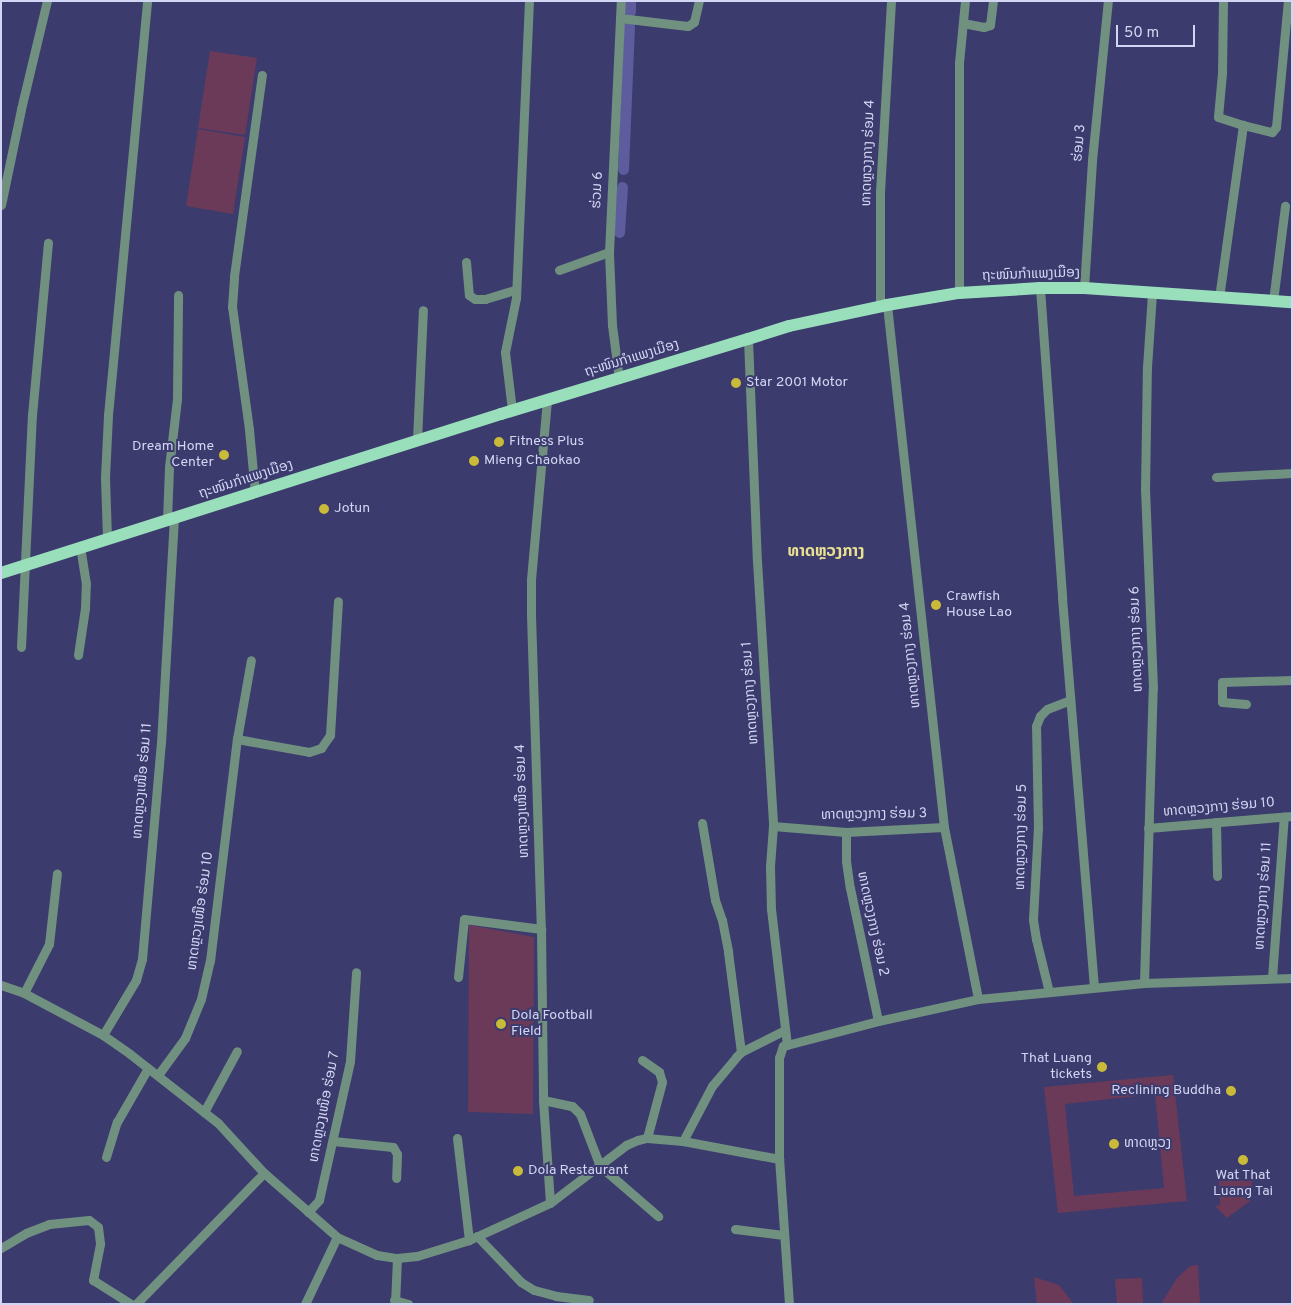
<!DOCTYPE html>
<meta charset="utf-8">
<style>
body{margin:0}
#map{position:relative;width:1293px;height:1305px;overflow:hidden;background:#3c3b6d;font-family:Overpass,"Noto Sans Lao",sans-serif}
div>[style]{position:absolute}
.green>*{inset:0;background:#6b3a59}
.canal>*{height:11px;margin:-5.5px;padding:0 5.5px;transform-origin:5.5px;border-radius:5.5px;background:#5d5d9d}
.minor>*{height:9px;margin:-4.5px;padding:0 4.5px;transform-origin:4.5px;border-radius:4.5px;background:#709180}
.major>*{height:12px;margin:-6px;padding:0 6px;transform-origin:6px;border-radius:6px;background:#9adfbc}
.dots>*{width:14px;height:14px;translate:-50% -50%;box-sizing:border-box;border:2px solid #3c3b6d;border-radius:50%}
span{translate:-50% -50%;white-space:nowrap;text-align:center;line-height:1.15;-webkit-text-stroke:4px #3c3b6d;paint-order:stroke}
.street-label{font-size:14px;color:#d3d5f4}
.poi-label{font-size:14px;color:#d3d5f4}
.left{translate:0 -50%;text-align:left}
.right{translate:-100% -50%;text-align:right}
.quarter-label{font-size:16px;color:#e8df90;font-weight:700}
.frame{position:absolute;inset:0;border:2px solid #d3d5f4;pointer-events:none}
.scale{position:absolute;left:1116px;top:25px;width:79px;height:22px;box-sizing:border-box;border:2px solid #d3d5f4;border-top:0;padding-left:6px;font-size:15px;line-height:18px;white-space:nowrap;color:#d3d5f4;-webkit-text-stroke:4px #3c3b6d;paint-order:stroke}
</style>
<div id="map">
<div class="green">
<div style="clip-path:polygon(210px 51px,257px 58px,245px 135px,198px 128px)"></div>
<div style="clip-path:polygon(198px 129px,245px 137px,233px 214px,186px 206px)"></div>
<div style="clip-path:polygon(469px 925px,534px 937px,533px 1114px,468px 1112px)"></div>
<div style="clip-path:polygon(evenodd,1173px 1075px,1187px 1201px,1058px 1213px,1044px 1087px,1173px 1075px,1155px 1094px,1164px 1188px,1074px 1196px,1065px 1104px,1155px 1094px)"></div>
<div style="clip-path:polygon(1252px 1180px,1250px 1201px,1227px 1218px,1215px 1206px,1220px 1205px,1219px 1181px)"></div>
<div style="clip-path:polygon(1198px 1265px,1200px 1304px,1161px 1304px,1177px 1278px,1190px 1266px)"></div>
<div style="clip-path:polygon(1034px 1277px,1059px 1285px,1074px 1304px,1037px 1304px)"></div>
<div style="clip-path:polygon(1142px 1278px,1143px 1304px,1117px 1304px,1115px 1279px)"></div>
</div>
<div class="canal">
<div style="left:630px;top:11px;width:10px;rotate:-90deg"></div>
<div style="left:623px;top:169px;width:144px;rotate:-87.6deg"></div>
<div style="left:619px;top:232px;width:45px;rotate:-86.2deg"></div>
</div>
<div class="minor">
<div style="left:1223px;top:1px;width:72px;rotate:90.8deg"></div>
<div style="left:1222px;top:73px;width:44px;rotate:95.2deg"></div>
<div style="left:1218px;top:117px;width:26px;rotate:18deg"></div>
<div style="left:620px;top:18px;width:68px;rotate:6.7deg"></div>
<div style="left:688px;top:26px;width:7px;rotate:-34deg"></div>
<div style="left:694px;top:22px;width:22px;rotate:-77deg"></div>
<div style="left:963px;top:23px;width:21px;rotate:11deg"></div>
<div style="left:984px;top:27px;width:6px;rotate:-18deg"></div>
<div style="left:990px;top:25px;width:24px;rotate:-83deg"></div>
<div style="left:1px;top:205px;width:98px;rotate:-78.2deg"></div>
<div style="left:21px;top:109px;width:111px;rotate:-76.5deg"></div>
<div style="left:466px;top:262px;width:33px;rotate:85deg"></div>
<div style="left:469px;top:295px;width:7px;rotate:34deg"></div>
<div style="left:475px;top:299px;width:10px"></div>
<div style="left:485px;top:299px;width:31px;rotate:-17deg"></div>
<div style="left:559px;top:270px;width:53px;rotate:-19.8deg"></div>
<div style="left:1040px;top:288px;width:311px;rotate:85.9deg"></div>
<div style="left:1062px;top:598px;width:390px;rotate:85.3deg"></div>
<div style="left:1084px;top:288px;width:128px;rotate:-86.4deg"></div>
<div style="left:1092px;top:160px;width:160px;rotate:-84.3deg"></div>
<div style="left:959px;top:293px;width:230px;rotate:-90deg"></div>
<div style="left:959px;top:63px;width:62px;rotate:-84.5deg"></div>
<div style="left:1219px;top:298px;width:175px;rotate:-82.1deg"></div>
<div style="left:1243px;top:125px;width:30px;rotate:14deg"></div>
<div style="left:1272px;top:132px;width:6px;rotate:-51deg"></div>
<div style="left:1276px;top:127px;width:127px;rotate:-84.6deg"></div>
<div style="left:1273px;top:301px;width:96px;rotate:-82.8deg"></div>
<div style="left:887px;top:305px;width:525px;rotate:83.77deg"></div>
<div style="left:944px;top:827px;width:175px;rotate:78.8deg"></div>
<div style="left:880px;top:307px;width:115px;rotate:-90deg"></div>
<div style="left:880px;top:192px;width:191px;rotate:-86.7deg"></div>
<div style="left:748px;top:339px;width:222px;rotate:87.7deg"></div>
<div style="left:757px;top:561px;width:265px;rotate:86.5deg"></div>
<div style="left:773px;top:826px;width:40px;rotate:94.3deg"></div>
<div style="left:770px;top:866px;width:43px;rotate:88.7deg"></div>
<div style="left:771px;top:909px;width:137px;rotate:83.3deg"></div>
<div style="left:619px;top:379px;width:54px;rotate:-97.4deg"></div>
<div style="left:612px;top:325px;width:73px;rotate:-92.4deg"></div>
<div style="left:609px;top:252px;width:251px;rotate:-87.3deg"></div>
<div style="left:547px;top:400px;width:181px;rotate:95.1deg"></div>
<div style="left:531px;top:580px;width:35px;rotate:90deg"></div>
<div style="left:531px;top:615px;width:314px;rotate:88.2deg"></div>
<div style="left:541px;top:929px;width:171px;rotate:89.3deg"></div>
<div style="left:543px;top:1100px;width:103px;rotate:86.1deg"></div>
<div style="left:512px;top:410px;width:58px;rotate:-96.9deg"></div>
<div style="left:505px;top:352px;width:55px;rotate:-78.5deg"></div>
<div style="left:516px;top:298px;width:297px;rotate:-87.5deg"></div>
<div style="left:417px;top:440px;width:130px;rotate:-87.4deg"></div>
<div style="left:1216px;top:477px;width:76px;rotate:-3deg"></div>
<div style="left:255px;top:493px;width:64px;rotate:-95.4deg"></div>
<div style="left:249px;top:429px;width:123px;rotate:-97.9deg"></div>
<div style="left:232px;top:307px;width:31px;rotate:-86deg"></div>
<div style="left:234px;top:276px;width:203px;rotate:-82.1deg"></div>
<div style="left:167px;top:520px;width:53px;rotate:-87.8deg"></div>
<div style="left:169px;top:467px;width:68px;rotate:-83.3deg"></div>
<div style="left:177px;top:399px;width:104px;rotate:-89.4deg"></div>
<div style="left:107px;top:538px;width:61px;rotate:-91.9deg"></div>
<div style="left:105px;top:477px;width:62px;rotate:-87.2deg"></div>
<div style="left:108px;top:415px;width:416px;rotate:-84.6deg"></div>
<div style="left:21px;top:647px;width:232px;rotate:-87.3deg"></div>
<div style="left:32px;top:415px;width:173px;rotate:-84.7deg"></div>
<div style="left:78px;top:655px;width:48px;rotate:-81.5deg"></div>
<div style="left:85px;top:608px;width:24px;rotate:-88deg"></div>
<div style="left:86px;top:584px;width:36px;rotate:-99deg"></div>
<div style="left:1246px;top:704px;width:24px;rotate:-175deg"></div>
<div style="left:1222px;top:702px;width:20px;rotate:-90deg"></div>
<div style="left:1222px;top:682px;width:70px;rotate:-1.6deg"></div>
<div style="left:237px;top:739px;width:73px;rotate:10.2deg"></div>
<div style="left:309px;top:752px;width:13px;rotate:-18deg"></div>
<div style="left:321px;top:748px;width:16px;rotate:-55deg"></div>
<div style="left:330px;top:735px;width:134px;rotate:-86.6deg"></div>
<div style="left:1216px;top:822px;width:54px;rotate:88.9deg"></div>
<div style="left:702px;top:823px;width:78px;rotate:80.4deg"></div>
<div style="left:715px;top:900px;width:21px;rotate:71deg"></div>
<div style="left:722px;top:920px;width:33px;rotate:79deg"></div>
<div style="left:728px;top:952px;width:101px;rotate:82.6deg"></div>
<div style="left:773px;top:826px;width:73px;rotate:4.7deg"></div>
<div style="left:846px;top:832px;width:98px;rotate:-2.9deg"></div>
<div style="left:1148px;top:828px;width:144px;rotate:-4.8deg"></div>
<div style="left:846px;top:832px;width:29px;rotate:90deg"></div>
<div style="left:846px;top:861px;width:27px;rotate:82deg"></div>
<div style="left:850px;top:888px;width:136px;rotate:78.1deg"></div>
<div style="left:458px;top:977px;width:58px;rotate:-84.1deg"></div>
<div style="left:464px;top:919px;width:78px;rotate:7.4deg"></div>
<div style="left:1272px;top:978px;width:162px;rotate:-85.8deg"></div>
<div style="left:1144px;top:983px;width:295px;rotate:-88.3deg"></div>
<div style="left:1153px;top:688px;width:198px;rotate:-92.3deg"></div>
<div style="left:1145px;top:490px;width:123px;rotate:-89.1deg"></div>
<div style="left:1147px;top:367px;width:74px;rotate:-86.1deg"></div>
<div style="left:1px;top:985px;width:24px;rotate:19deg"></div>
<div style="left:24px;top:993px;width:89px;rotate:28deg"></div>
<div style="left:103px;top:1035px;width:33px;rotate:35deg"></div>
<div style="left:130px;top:1054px;width:112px;rotate:38.1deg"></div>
<div style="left:218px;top:1123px;width:68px;rotate:47.4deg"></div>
<div style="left:264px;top:1173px;width:97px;rotate:41.2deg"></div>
<div style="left:337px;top:1237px;width:44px;rotate:24.2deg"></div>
<div style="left:377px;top:1255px;width:20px;rotate:9deg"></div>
<div style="left:397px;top:1258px;width:20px;rotate:-6deg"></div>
<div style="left:417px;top:1256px;width:54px;rotate:-17.1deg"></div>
<div style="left:469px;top:1240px;width:89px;rotate:-24.6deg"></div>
<div style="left:550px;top:1203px;width:96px;rotate:-37.3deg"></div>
<div style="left:626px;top:1145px;width:13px;rotate:-23deg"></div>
<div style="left:638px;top:1140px;width:9px;rotate:-13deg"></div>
<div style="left:647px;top:1138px;width:36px;rotate:5deg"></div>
<div style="left:683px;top:1141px;width:98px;rotate:10.6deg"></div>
<div style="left:1049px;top:992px;width:55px;rotate:-103.8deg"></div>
<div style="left:1036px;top:939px;width:20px;rotate:-99deg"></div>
<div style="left:1033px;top:919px;width:91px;rotate:-86.9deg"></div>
<div style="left:1038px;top:828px;width:102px;rotate:-91.1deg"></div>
<div style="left:1036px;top:726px;width:11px;rotate:-68deg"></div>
<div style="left:1040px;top:716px;width:10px;rotate:-45deg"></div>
<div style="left:1047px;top:709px;width:25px;rotate:-21deg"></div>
<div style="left:24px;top:993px;width:55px;rotate:-63deg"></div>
<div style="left:49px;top:944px;width:71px;rotate:-83.6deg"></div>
<div style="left:103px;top:1035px;width:64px;rotate:-59deg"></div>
<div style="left:136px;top:980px;width:22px;rotate:-74deg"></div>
<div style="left:142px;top:959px;width:217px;rotate:-85deg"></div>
<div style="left:161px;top:743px;width:225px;rotate:-86.7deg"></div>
<div style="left:642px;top:1060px;width:21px;rotate:35deg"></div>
<div style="left:659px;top:1072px;width:10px;rotate:73deg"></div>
<div style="left:662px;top:1082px;width:58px;rotate:105deg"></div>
<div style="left:158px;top:1075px;width:46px;rotate:-53.9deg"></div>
<div style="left:185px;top:1038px;width:42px;rotate:-67.7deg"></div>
<div style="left:201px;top:999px;width:39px;rotate:-77deg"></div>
<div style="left:210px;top:961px;width:224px;rotate:-83.1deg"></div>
<div style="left:237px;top:739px;width:80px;rotate:-80deg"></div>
<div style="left:543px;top:1100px;width:30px;rotate:12deg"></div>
<div style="left:572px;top:1106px;width:11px;rotate:45deg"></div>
<div style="left:580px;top:1114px;width:56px;rotate:69deg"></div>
<div style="left:600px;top:1166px;width:77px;rotate:40.8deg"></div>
<div style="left:204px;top:1112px;width:69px;rotate:-61.6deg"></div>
<div style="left:457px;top:1138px;width:103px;rotate:83.3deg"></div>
<div style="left:333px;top:1141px;width:60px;rotate:5.7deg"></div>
<div style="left:393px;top:1147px;width:8px;rotate:60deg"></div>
<div style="left:397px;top:1154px;width:24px;rotate:92deg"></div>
<div style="left:683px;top:1141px;width:62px;rotate:-62.2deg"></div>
<div style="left:712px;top:1086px;width:38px;rotate:-50deg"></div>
<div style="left:736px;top:1057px;width:7px;rotate:-45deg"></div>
<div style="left:741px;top:1052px;width:49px;rotate:-26.6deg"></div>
<div style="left:106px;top:1157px;width:37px;rotate:-73deg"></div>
<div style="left:117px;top:1122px;width:62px;rotate:-60.1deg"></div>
<div style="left:308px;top:1212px;width:16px;rotate:-47deg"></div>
<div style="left:319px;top:1200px;width:142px;rotate:-77.4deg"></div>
<div style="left:350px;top:1061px;width:89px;rotate:-86.1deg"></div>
<div style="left:735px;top:1229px;width:49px;rotate:7deg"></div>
<div style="left:477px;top:1236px;width:64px;rotate:46.3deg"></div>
<div style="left:521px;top:1282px;width:15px;rotate:32deg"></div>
<div style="left:534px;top:1290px;width:23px;rotate:15deg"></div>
<div style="left:556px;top:1296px;width:33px;rotate:7deg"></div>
<div style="left:1px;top:1248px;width:29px;rotate:-31deg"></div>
<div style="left:26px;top:1233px;width:25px;rotate:-21deg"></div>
<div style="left:49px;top:1224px;width:40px;rotate:-5.7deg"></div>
<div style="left:89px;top:1220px;width:11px;rotate:38deg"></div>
<div style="left:98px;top:1227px;width:17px;rotate:83deg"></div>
<div style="left:100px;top:1244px;width:37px;rotate:101deg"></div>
<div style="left:93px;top:1280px;width:45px;rotate:32.3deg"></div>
<div style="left:394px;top:1300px;width:15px;rotate:16deg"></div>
<div style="left:136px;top:1304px;width:183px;rotate:-45.7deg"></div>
<div style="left:305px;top:1304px;width:74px;rotate:-64.5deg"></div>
<div style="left:395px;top:1304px;width:46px;rotate:-87.5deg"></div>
<div style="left:789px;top:1304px;width:145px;rotate:-93.9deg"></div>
<div style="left:779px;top:1159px;width:101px;rotate:-90deg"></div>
<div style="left:779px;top:1058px;width:13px;rotate:-72deg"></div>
<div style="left:783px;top:1046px;width:98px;rotate:-14.7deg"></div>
<div style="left:878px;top:1021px;width:102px;rotate:-12.4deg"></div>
<div style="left:978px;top:999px;width:167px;rotate:-5.5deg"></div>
<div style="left:1144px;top:983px;width:148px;rotate:-1.9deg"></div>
</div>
<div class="major">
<div style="left:1px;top:573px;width:525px;rotate:-17.64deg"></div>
<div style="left:501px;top:414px;width:258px;rotate:-16.9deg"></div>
<div style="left:748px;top:339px;width:43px;rotate:-17.6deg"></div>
<div style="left:789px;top:326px;width:100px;rotate:-12.1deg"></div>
<div style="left:887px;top:305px;width:73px;rotate:-9.5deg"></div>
<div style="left:959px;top:293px;width:81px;rotate:-3.5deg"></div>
<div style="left:1040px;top:288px;width:44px"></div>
<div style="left:1084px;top:288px;width:208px;rotate:3.9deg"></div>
</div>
<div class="dots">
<div style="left:736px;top:383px;background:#caba3a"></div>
<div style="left:499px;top:442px;background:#caba3a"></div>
<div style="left:224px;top:455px;background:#caba3a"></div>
<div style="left:474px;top:461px;background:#caba3a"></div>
<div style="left:324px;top:509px;background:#caba3a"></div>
<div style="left:936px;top:605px;background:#caba3a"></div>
<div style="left:501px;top:1024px;background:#caba3a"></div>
<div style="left:1102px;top:1067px;background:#caba3a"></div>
<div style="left:1231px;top:1091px;background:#caba3a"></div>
<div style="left:1114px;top:1144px;background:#caba3a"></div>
<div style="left:1243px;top:1160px;background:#caba3a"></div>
<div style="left:518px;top:1171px;background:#caba3a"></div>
</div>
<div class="street-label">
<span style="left:1080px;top:143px;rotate:-85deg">ຮ່ອມ 3</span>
<span style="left:869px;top:153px;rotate:-88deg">ທາດຫຼວງກາງ ຮ່ອມ 4</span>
<span style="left:598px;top:190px;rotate:-87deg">ຮ່ວມ 6</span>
<span style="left:1031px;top:275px;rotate:-2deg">ຖະໜົນກຳແພງເມືອງ</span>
<span style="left:632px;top:359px;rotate:-17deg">ຖະໜົນກຳແພງເມືອງ</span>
<span style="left:246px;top:480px;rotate:-18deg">ຖະໜົນກຳແພງເມືອງ</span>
<span style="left:1137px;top:639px;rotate:-92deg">ທາດຫຼວງກາງ ຮ່ອມ 6</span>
<span style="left:911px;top:655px;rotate:-96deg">ທາດຫຼວງກາງ ຮ່ອມ 4</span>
<span style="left:751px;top:693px;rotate:-94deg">ທາດຫຼວງກາງ ຮ່ອມ 1</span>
<span style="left:143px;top:781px;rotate:-85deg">ທາດຫຼວງເໜືອ ຮ່ອມ 11</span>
<span style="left:523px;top:801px;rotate:-92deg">ທາດຫຼວງເໜືອ ຮ່ອມ 4</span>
<span style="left:1219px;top:808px;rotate:-5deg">ທາດຫຼວງກາງ ຮ່ອມ 10</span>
<span style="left:874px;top:815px;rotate:-1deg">ທາດຫຼວງກາງ ຮ່ອມ 3</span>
<span style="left:1022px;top:837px;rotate:-89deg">ທາດຫຼວງກາງ ຮ່ອມ 5</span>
<span style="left:1264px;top:896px;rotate:-86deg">ທາດຫຼວງກາງ ຮ່ອມ 11</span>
<span style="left:201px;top:911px;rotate:-82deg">ທາດຫຼວງເໜືອ ຮ່ອມ 10</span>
<span style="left:872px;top:924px;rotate:78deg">ທາດຫຼວງກາງ ຮ່ອມ 2</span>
<span style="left:325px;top:1107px;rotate:-79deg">ທາດຫຼວງເໜືອ ຮ່ອມ 7</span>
</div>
<div class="poi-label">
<span class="left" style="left:746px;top:383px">Star 2001 Motor</span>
<span class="left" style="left:509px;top:442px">Fitness Plus</span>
<span class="right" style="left:214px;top:455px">Dream Home<br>Center</span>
<span class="left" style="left:484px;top:461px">Mieng Chaokao</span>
<span class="left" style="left:334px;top:509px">Jotun</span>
<span class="left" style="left:946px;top:605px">Crawfish<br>House Lao</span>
<span class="left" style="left:511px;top:1024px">Dola Football<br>Field</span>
<span class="right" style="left:1092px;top:1067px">That Luang<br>tickets</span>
<span class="right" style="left:1221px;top:1091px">Reclining Buddha</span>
<span class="left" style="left:1124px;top:1144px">ທາດຫຼວງ</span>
<span class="left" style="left:528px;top:1171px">Dola Restaurant</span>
<span style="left:1243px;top:1184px">Wat That<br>Luang Tai</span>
</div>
<div class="quarter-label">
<span style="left:826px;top:552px">ທາດຫຼວງກາງ</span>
</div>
<div class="frame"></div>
<div class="scale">50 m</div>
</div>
